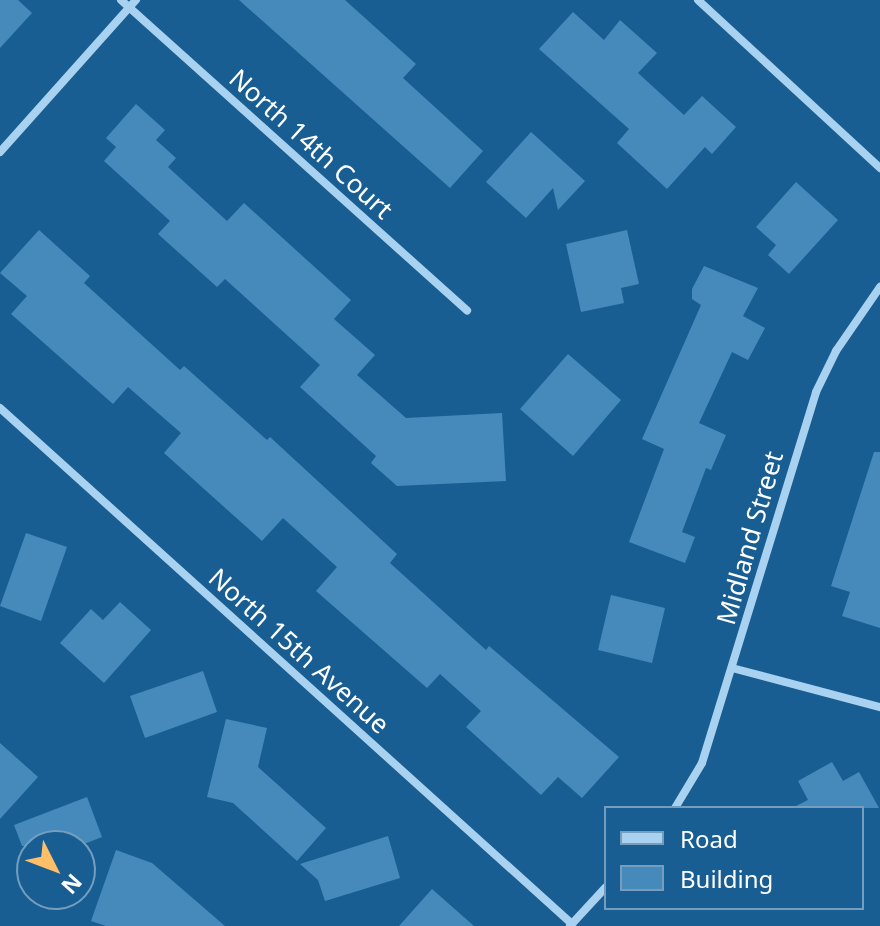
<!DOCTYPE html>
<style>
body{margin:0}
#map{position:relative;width:880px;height:926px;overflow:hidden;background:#195e93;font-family:"Noto Sans",sans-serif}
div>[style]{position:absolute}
.building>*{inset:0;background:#468abc}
.street>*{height:8px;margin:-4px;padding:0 4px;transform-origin:4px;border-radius:4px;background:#a9d2f0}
span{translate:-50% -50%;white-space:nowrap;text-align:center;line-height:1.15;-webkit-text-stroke:7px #195e93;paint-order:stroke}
.street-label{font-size:26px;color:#fff}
.legend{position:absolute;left:604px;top:806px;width:260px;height:104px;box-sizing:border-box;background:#195e93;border:2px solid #759ebe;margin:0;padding:10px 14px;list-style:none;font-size:24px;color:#fff}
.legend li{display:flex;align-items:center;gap:16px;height:40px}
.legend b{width:40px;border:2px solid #759ebe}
.north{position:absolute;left:16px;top:830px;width:80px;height:80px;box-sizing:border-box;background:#195e93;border:2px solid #759ebe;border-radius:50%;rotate:132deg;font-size:22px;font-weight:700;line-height:32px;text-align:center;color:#fff}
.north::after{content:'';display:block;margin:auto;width:28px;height:36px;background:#ffbf68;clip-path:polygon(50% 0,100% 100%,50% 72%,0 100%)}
</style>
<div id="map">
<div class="building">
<div style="clip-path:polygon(0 0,18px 0,32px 13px,0 48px)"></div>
<div style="clip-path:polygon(239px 0,345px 0,416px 64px,403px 78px,483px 151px,450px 188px)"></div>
<div style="clip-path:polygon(573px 12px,604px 40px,620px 20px,657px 53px,638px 73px,684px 115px,702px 96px,736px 127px,712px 154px,705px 147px,667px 189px,617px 143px,629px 129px,539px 49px)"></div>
<div style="clip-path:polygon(136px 104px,165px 130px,156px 140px,176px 158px,168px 167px,227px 221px,244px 203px,351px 300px,334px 319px,375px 355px,357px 375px,406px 418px,502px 413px,506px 481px,397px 486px,371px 463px,376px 456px,300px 387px,320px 365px,225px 279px,217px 287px,158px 234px,170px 221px,104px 161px,116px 147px,106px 138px)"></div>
<div style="clip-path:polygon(531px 132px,585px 181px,558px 210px,553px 188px,526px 218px,486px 182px)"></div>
<div style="clip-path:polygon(796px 182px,838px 220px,789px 274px,768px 255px,776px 245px,756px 227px)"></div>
<div style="clip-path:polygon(39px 230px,90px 276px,84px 283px,180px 370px,184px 366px,267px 440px,270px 437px,397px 554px,390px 563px,486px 650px,489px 646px,619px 757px,582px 798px,558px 777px,541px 795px,466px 727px,481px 711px,440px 674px,427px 688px,316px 591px,337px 567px,283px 518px,262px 541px,164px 453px,181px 433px,128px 387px,113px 404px,11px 314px,27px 296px,0 273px)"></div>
<div style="clip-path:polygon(627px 230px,639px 284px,621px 288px,624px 303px,581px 312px,566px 244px)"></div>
<div style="clip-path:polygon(704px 266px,758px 288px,743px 316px,765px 328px,748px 360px,732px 352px,699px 423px,726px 435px,711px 470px,706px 468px,682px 532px,695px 537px,685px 563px,629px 542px,664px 449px,642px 439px,701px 305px,692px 299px,692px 289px)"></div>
<div style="clip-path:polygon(568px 354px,621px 400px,573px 456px,520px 409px)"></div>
<div style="clip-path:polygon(874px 452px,880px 452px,880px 628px,842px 616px,850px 592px,831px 586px)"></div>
<div style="clip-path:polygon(26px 533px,67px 547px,41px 621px,0 606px)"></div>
<div style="clip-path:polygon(611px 595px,665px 608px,652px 663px,598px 650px)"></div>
<div style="clip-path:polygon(120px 602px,151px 630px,104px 683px,60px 643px,91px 609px,103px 620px)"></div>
<div style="clip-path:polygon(203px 671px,217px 712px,145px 738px,130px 696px)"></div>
<div style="clip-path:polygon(226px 719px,267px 728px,258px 767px,326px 828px,297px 861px,233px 803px,207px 797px)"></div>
<div style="clip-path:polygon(0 743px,38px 777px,0 819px)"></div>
<div style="clip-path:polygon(832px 762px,843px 781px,859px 772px,879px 808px,792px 808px,808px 800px,798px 781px)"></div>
<div style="clip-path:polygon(87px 797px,102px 837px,79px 846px,22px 846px,14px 825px)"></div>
<div style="clip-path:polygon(388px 836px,400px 878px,325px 901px,318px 880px,300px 864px)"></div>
<div style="clip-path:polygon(116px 850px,152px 863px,225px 926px,106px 926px,91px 921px)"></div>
<div style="clip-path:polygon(432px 889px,474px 926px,399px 926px)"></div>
</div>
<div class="street">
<div style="left:121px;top:0;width:465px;rotate:41.9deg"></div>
<div style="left:698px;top:0;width:248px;rotate:42.7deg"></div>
<div style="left:0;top:152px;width:204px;rotate:-48.2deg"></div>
<div style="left:0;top:408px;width:770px;rotate:42.05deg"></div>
<div style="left:732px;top:668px;width:153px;rotate:14.8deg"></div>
<div style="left:675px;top:808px;width:52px;rotate:-59deg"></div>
<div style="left:702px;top:763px;width:388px;rotate:-72.9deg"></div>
<div style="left:816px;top:392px;width:46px;rotate:-64deg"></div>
<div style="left:836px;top:351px;width:78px;rotate:-55.5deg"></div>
<div style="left:570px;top:926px;width:53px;rotate:-47.3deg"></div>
</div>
<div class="street-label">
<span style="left:311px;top:144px;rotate:42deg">North 14th Court</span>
<span style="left:750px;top:538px;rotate:-74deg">Midland Street</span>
<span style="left:299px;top:651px;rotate:42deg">North 15th Avenue</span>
</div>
<ul class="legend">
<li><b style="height:10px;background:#a9d2f0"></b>Road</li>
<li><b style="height:22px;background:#468abc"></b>Building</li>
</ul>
<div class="north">N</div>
</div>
